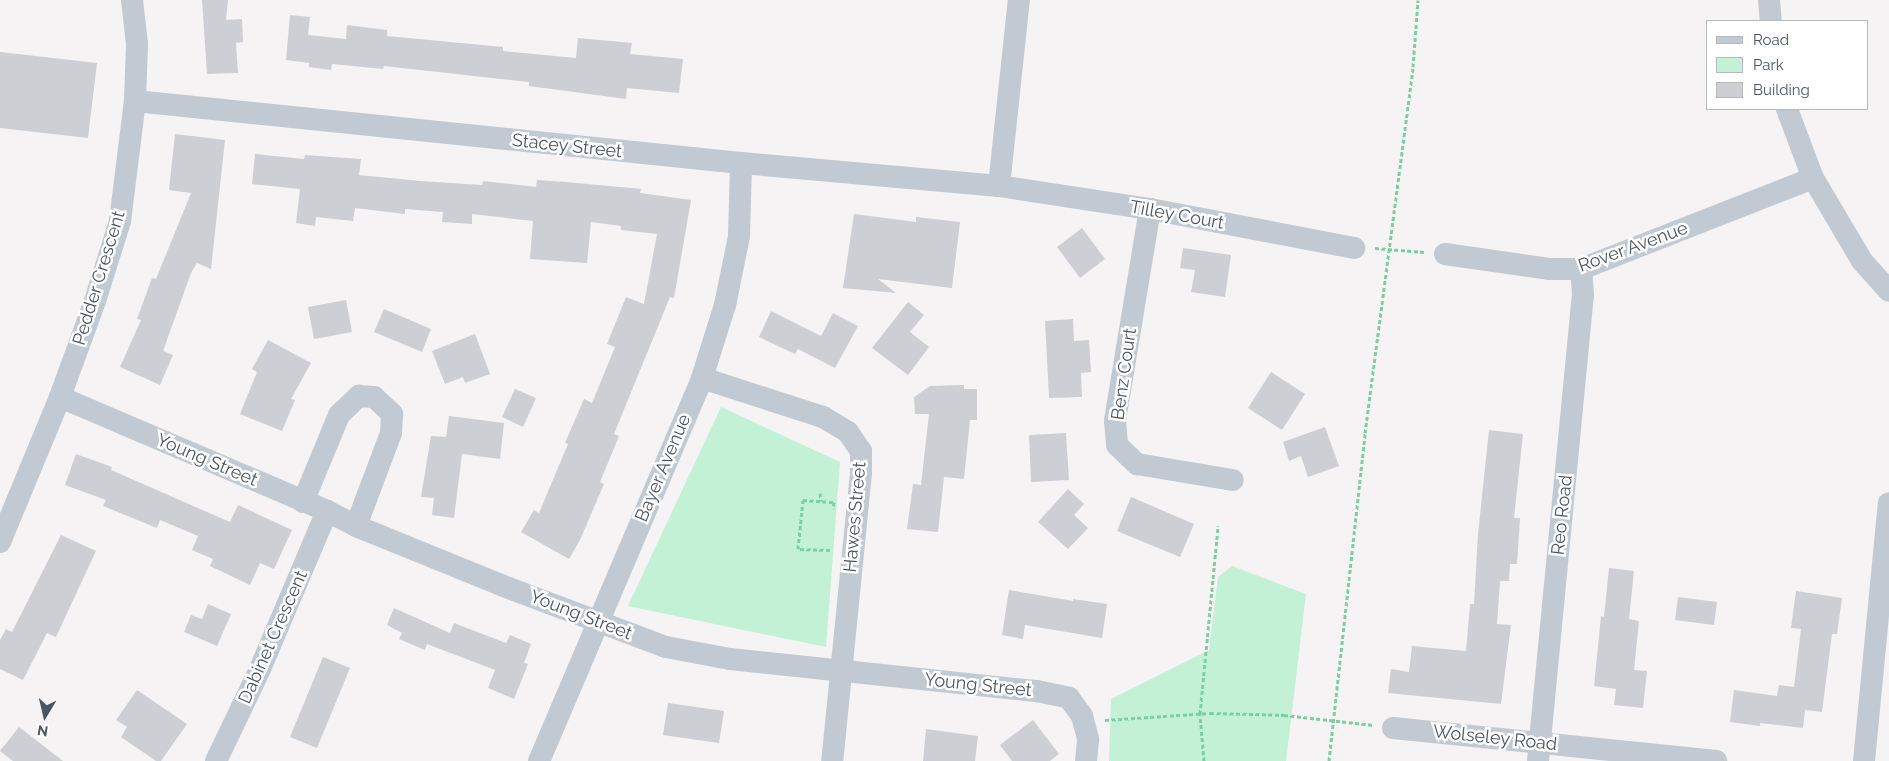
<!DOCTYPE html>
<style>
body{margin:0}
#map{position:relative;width:1889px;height:761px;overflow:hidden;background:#f5f3f3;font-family:Raleway,sans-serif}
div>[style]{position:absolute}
.green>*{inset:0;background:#c3f1d5}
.building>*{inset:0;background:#cdcfd5}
.path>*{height:3px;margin-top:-1.5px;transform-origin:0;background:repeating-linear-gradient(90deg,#7ad0a6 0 4px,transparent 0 6.5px)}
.minor>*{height:22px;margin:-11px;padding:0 11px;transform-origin:11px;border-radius:11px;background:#c1cad2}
span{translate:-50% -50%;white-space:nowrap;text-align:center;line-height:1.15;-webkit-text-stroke:5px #fff;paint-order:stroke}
.street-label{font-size:18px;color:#4a5661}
.legend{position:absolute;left:1706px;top:20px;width:162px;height:90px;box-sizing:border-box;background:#fff;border:1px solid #b7bbc0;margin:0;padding:6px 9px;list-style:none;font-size:15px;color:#4a5661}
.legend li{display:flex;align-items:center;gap:10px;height:25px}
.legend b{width:25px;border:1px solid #b7bbc0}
.north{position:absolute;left:20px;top:691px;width:50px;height:50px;-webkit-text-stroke:4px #fff;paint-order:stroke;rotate:189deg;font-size:14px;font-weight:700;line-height:20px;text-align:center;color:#4a5661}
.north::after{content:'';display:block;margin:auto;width:18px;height:22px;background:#4a5661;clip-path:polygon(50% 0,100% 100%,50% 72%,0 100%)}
</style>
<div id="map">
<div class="green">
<div style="clip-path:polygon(721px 407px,840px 462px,826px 647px,628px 606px)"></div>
<div style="clip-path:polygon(1232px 566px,1306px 594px,1286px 761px,1109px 761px,1111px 699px,1209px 650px,1218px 577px)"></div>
</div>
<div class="building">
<div style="clip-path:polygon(202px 0,228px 0,226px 20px,242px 19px,243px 42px,236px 43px,238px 73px,207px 74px)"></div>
<div style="clip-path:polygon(290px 15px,310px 17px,308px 35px,346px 39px,347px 25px,387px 30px,387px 36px,503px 47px,503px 51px,576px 58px,578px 38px,632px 43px,630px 54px,683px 59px,679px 93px,627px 88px,626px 99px,529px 86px,529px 82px,384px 66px,383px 69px,332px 64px,331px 70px,309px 67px,309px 63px,286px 60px)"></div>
<div style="clip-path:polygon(0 52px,97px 63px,88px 138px,0 128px)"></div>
<div style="clip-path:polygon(175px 134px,225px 140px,211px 269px,197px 263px,191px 273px,163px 351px,173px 355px,160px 385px,120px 367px,141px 320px,137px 319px,152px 278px,156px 279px,191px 193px,169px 190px)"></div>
<div style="clip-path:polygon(255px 154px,304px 159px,305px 155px,361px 159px,359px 175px,421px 181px,482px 185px,483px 181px,536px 187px,537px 180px,566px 182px,641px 189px,640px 193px,691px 200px,674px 298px,670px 297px,614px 434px,619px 436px,600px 482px,604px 484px,580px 540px,569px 559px,521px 532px,534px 510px,539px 513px,568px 444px,565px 443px,584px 399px,592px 403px,615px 347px,607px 344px,626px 297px,644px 304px,657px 234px,621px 230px,621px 226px,591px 222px,587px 263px,530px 259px,533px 221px,472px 214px,472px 224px,442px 222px,443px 212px,405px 209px,405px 214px,355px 208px,353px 221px,316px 217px,315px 226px,296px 223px,300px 189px,252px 184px)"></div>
<div style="clip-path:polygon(854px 214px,916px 222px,916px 217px,960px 222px,952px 288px,878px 279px,896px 293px,843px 288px)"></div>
<div style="clip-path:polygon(1082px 228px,1105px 259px,1080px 278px,1057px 247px)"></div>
<div style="clip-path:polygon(1183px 248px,1231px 255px,1225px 297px,1191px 292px,1195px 270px,1180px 268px)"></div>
<div style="clip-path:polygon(346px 300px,352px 332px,314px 339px,308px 307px)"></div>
<div style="clip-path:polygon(908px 302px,924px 315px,910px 332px,929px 347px,908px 375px,872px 348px)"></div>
<div style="clip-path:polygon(384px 309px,431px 329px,422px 352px,374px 332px)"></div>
<div style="clip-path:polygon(771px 311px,821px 336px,833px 313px,858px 326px,835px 368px,798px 349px,795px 354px,759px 337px)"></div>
<div style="clip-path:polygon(1073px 319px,1074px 341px,1089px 340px,1091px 372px,1081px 373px,1082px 397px,1049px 398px,1045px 321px)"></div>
<div style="clip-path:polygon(475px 334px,490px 374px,465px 383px,463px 377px,445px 384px,432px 351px)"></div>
<div style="clip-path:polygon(268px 340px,311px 363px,291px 399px,295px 400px,282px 431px,240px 414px,257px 372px,252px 369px)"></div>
<div style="clip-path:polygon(1271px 372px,1305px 394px,1282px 430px,1248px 408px)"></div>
<div style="clip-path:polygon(964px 385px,964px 389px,977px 389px,977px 420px,970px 420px,964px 479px,944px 477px,938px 532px,907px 529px,913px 484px,921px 485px,929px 414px,915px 414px,914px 397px,930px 386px)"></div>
<div style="clip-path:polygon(515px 389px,536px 398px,523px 427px,502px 417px)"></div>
<div style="clip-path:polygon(449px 416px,504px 423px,500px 459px,462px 454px,454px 518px,432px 515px,434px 498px,421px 497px,431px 436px,446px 437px)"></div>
<div style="clip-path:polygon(1325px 427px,1339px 466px,1308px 477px,1301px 456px,1289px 461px,1283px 442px)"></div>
<div style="clip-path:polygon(1489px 430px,1523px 434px,1514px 518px,1520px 518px,1517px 564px,1510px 564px,1509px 581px,1500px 581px,1497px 624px,1511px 625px,1501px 704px,1388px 693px,1391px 669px,1409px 672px,1412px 646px,1466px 651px,1470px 604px,1474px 604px,1478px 534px)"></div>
<div style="clip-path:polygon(1066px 433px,1069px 480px,1031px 482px,1029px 435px)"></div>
<div style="clip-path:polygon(76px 454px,112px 467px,111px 470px,230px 522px,238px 505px,292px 530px,274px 569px,260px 563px,250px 585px,210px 566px,213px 559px,192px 550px,198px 536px,160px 520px,157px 528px,103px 506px,106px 500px,65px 485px)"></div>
<div style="clip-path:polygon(1068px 489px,1084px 504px,1074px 515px,1088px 528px,1068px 549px,1038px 522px)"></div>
<div style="clip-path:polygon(1131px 497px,1194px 524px,1180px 557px,1117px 531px)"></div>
<div style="clip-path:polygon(61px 535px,96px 551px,56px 637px,47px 633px,23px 680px,0 669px,0 640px,6px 629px,12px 632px)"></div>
<div style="clip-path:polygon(1609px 568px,1634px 571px,1629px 619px,1639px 621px,1634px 670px,1647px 671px,1643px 708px,1614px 705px,1616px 689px,1594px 686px,1601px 616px,1604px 617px)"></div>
<div style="clip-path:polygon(1009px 590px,1073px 601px,1073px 599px,1107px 604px,1102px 638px,1025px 625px,1023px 639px,1002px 635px)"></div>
<div style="clip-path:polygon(1796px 591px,1842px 598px,1837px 634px,1832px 634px,1822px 712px,1805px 710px,1803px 728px,1760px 723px,1760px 726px,1730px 722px,1734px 690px,1777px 696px,1779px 685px,1794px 687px,1801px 629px,1791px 628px)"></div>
<div style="clip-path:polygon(1678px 597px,1717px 602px,1714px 625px,1675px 620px)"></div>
<div style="clip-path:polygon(208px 604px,231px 614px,217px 646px,184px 632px,191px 615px,202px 619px)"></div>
<div style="clip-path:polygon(394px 608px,450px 633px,454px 623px,506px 643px,510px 635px,531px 644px,524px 663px,528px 664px,514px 699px,488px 688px,495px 670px,427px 644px,425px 650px,399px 639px,402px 633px,387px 625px)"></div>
<div style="clip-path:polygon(323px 657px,350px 668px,317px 748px,290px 737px)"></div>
<div style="clip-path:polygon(137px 690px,187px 724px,161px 761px,156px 761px,121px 737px,127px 727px,116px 720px)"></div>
<div style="clip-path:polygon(668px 703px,724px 711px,719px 743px,663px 735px)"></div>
<div style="clip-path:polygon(1033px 720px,1059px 754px,1050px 761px,1012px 761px,1000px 745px)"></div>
<div style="clip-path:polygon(19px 727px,63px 761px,13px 761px,0 751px)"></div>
<div style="clip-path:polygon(926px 729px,978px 736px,975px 761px,923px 761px)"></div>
</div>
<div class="path">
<div style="left:1375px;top:248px;width:49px;rotate:4.7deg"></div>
<div style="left:820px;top:493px;width:8px;rotate:83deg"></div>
<div style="left:830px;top:550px;width:32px;rotate:-178deg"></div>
<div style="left:798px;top:549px;width:49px;rotate:-84.2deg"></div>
<div style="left:803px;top:500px;width:31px;rotate:4deg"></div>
<div style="left:834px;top:502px;width:7px;rotate:98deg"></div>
<div style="left:1105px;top:720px;width:105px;rotate:-3.8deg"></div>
<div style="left:1210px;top:713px;width:74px;rotate:1.5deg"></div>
<div style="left:1284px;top:715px;width:90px;rotate:6.4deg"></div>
<div style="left:1204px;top:761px;width:47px;rotate:-94.9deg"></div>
<div style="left:1200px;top:714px;width:189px;rotate:-84.5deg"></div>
<div style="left:1329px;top:761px;width:330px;rotate:-83.7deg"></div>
<div style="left:1365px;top:433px;width:369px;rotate:-82.5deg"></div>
<div style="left:1413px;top:67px;width:67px;rotate:-85.7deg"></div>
</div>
<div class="minor">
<div style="left:1769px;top:0;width:21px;rotate:85deg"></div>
<div style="left:135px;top:101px;width:609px;rotate:5.84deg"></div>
<div style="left:741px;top:163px;width:259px;rotate:5.1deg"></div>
<div style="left:999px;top:186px;width:153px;rotate:8.7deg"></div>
<div style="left:1150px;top:209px;width:208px;rotate:10.8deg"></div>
<div style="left:1787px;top:109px;width:74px;rotate:69.4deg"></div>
<div style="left:1813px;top:178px;width:96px;rotate:59.4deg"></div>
<div style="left:1862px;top:261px;width:40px;rotate:48deg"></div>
<div style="left:999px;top:186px;width:187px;rotate:-83.9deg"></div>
<div style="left:1150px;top:209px;width:215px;rotate:99.4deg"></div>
<div style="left:1115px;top:421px;width:24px;rotate:85deg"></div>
<div style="left:1117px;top:445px;width:28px;rotate:44deg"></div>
<div style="left:1137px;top:464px;width:97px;rotate:9.5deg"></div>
<div style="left:1445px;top:254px;width:105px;rotate:8.2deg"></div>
<div style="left:1549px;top:269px;width:32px"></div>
<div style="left:1581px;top:269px;width:249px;rotate:-21.4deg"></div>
<div style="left:702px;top:378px;width:127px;rotate:17.9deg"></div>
<div style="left:823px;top:417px;width:29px;rotate:31deg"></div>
<div style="left:848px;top:432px;width:23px;rotate:56deg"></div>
<div style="left:861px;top:451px;width:22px;rotate:90deg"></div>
<div style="left:861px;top:473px;width:289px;rotate:95.7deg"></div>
<div style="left:60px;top:397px;width:290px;rotate:23.1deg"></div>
<div style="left:327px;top:511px;width:33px;rotate:27deg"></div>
<div style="left:356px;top:526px;width:157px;rotate:22.1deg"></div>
<div style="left:501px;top:585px;width:176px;rotate:20.6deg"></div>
<div style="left:666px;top:647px;width:65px;rotate:10.6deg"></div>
<div style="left:730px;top:659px;width:309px;rotate:6deg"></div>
<div style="left:1037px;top:691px;width:33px;rotate:12deg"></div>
<div style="left:1069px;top:698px;width:22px;rotate:54deg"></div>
<div style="left:1082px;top:716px;width:24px;rotate:75deg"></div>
<div style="left:1088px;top:739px;width:22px;rotate:95deg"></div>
<div style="left:303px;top:502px;width:94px;rotate:-67.5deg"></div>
<div style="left:339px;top:415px;width:28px;rotate:-44deg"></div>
<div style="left:359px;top:396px;width:15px;rotate:4deg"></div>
<div style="left:374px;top:397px;width:25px;rotate:43deg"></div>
<div style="left:392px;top:414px;width:19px;rotate:93deg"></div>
<div style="left:391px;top:433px;width:99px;rotate:110.6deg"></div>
<div style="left:0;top:542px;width:157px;rotate:-67.5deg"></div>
<div style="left:60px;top:397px;width:102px;rotate:-70deg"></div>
<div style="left:95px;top:301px;width:84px;rotate:-72.6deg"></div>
<div style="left:120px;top:221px;width:121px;rotate:-82.9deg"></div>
<div style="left:135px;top:101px;width:57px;rotate:-88deg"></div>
<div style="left:137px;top:44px;width:44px;rotate:-96.5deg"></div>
<div style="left:1393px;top:728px;width:325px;rotate:5.8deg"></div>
<div style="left:216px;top:761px;width:102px;rotate:-64.4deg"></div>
<div style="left:260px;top:669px;width:172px;rotate:-67deg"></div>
<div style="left:539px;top:761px;width:416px;rotate:-66.9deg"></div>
<div style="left:702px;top:378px;width:77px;rotate:-72.5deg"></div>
<div style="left:725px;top:305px;width:70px;rotate:-78.5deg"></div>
<div style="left:739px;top:236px;width:73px;rotate:-88.4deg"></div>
<div style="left:1538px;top:761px;width:468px;rotate:-84.5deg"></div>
<div style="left:1583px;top:295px;width:26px;rotate:-94deg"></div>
<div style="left:1864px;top:761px;width:259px;rotate:-84.5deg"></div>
</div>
<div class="street-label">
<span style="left:567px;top:146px;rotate:6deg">Stacey Street</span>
<span style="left:1177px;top:215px;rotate:10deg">Tilley Court</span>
<span style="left:1633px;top:247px;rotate:-20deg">Rover Avenue</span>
<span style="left:99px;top:278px;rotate:-73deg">Pedder Crescent</span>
<span style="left:1124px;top:374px;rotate:-82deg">Benz Court</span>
<span style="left:207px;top:460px;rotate:23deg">Young Street</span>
<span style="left:663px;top:468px;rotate:-67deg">Bayer Avenue</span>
<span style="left:1562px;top:515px;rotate:-84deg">Reo Road</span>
<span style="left:855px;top:517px;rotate:-85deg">Hawes Street</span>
<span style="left:581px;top:615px;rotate:21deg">Young Street</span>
<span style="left:273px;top:637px;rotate:-66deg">Dabinet Crescent</span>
<span style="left:978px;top:685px;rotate:6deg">Young Street</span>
<span style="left:1495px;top:738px;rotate:6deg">Wolseley Road</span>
</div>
<ul class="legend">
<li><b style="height:6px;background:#c1cad2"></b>Road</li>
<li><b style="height:14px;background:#c3f1d5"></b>Park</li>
<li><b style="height:14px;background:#cdcfd5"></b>Building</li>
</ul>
<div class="north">N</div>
</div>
